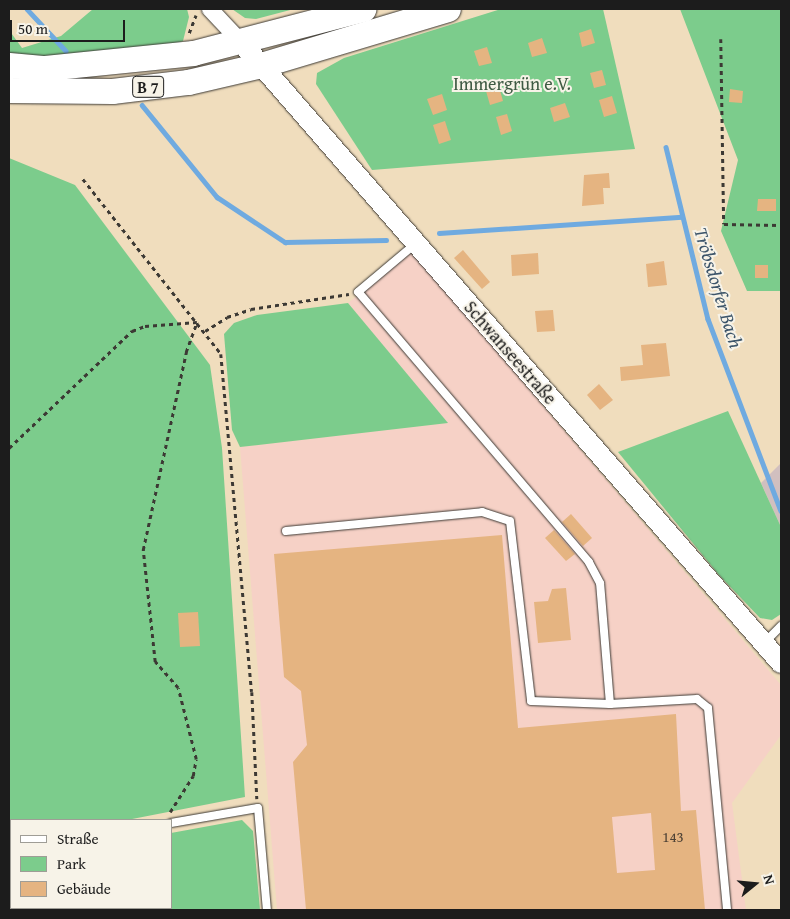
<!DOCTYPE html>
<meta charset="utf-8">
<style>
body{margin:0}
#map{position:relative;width:790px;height:919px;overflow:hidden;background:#f0ddbd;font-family:"Gentium Book Plus",serif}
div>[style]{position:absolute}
.built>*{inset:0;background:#f6d1c6}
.industrial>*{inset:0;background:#d1bfbf}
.green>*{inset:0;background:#7ccc8c}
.stream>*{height:4.5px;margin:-2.25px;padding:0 2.25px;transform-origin:2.25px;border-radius:2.25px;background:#6faae0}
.building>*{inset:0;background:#e5b481}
.path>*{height:2.5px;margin-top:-1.25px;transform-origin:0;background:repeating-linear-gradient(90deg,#3c3934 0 4px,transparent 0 8px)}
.roads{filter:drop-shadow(0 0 1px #3c3934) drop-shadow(0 0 1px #3c3934)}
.service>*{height:8px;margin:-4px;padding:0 4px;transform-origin:4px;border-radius:4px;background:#fff}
.minor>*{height:16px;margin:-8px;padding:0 8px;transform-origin:8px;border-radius:8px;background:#fff}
.tertiary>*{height:20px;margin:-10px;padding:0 10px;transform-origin:10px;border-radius:10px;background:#fff}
.primary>*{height:25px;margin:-12.5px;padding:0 12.5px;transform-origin:12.5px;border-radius:12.5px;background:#fff}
span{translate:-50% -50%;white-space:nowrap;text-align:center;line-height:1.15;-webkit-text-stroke:4px #f7f3e8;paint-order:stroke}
.number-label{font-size:15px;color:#4e4235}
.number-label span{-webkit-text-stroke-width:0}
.shield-label span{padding:1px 4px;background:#f7f3e8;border:1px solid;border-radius:4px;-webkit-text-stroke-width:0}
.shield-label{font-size:16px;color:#1c1c1c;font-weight:700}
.park-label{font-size:18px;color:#3e5a43}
.street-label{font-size:18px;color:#1c1c1c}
.water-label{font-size:19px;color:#3d556a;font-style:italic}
.frame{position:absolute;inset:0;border:10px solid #1c1c1c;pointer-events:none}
.legend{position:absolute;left:10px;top:819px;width:162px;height:90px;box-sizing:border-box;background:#f7f3e8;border:1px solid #9f9d96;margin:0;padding:6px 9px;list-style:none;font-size:15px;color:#1c1c1c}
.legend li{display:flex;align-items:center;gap:10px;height:25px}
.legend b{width:25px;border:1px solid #9f9d96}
.north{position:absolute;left:730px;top:859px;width:50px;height:50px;-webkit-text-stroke:4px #f7f3e8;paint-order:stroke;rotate:73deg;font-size:14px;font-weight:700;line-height:20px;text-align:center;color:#1c1c1c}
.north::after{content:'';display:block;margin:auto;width:18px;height:22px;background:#1c1c1c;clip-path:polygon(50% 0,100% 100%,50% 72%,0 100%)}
.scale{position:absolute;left:10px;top:20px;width:115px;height:22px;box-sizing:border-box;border:2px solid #1c1c1c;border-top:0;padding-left:6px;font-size:15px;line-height:18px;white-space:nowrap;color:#1c1c1c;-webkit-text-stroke:4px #f7f3e8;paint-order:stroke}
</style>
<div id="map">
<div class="built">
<div style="clip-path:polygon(412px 252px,781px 685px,781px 735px,732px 803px,746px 910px,277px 910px,240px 447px,447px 423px,348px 303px)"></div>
</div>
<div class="industrial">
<div style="clip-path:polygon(781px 463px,781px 527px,761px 483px)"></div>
</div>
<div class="green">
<div style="clip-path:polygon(93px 9px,187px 9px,189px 17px,183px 41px,171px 46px,9px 59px,9px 30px,22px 48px,61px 36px)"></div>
<div style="clip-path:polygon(232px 9px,294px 9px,256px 19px,245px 18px)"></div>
<div style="clip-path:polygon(501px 9px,603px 9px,635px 149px,372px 170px,316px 84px,317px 73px,344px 58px)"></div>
<div style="clip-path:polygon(680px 9px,781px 9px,781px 291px,747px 291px,721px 231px,738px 160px)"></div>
<div style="clip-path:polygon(9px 158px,75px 185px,210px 365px,222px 448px,245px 797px,127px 820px,11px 820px,9px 844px)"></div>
<div style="clip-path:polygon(348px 303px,448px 423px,240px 447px,232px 430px,224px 334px,234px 323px,257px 315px)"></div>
<div style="clip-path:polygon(728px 411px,781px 527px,781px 614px,772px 620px,760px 618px,719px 575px,618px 452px)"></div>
<div style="clip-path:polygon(242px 820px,253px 831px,260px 910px,9px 910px,11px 864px,11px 908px,171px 908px,171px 833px)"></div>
</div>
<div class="stream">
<div style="left:27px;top:9px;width:57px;rotate:47.1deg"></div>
<div style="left:142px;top:105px;width:119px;rotate:50.8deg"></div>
<div style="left:217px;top:197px;width:82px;rotate:33.5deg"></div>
<div style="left:285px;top:242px;width:101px;rotate:-1.1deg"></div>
<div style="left:666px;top:147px;width:177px;rotate:76.3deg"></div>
<div style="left:708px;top:319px;width:205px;rotate:69.2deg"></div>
<div style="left:439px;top:233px;width:243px;rotate:-3.8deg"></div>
</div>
<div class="building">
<div style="clip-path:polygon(591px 29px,595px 43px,582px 47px,579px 33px)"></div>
<div style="clip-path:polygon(542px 38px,547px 53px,532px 57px,528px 43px)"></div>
<div style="clip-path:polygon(487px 47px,492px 63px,479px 66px,474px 51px)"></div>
<div style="clip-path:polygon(602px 70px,606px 85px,594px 88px,590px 73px)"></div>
<div style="clip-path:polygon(499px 87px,503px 101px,490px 105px,486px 91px)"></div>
<div style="clip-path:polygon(730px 89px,743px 91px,742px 103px,729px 102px)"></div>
<div style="clip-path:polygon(442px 94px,447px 110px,433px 115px,427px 99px)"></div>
<div style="clip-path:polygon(612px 96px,617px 113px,604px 117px,599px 100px)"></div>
<div style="clip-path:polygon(565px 103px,570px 117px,554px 122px,550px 108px)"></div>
<div style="clip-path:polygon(507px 114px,512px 131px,501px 135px,496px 117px)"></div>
<div style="clip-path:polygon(445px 121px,451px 140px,439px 144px,433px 125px)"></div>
<div style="clip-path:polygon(609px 173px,610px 188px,603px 188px,604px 204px,582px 206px,584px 175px)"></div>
<div style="clip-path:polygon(758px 199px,776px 199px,776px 211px,757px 211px)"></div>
<div style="clip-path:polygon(463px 250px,490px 282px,482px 289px,454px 258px)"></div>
<div style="clip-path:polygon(538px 253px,539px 274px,512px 276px,511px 255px)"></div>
<div style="clip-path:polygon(664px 261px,667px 285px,648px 287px,646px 264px)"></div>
<div style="clip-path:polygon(755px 265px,768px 265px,768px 278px,755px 278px)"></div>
<div style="clip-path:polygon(553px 310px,555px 331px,537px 332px,535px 311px)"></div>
<div style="clip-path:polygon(666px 343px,670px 376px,621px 381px,620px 367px,643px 365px,641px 345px)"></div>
<div style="clip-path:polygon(599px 384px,613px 400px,600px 410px,587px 395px)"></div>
<div style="clip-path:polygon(571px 514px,592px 538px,583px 546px,562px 522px)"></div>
<div style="clip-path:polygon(554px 530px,575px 554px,566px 561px,545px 538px)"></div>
<div style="clip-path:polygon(evenodd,502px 535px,518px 728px,676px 714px,681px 811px,696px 810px,705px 910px,306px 910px,293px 762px,307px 745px,301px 691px,284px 677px,274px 554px,502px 535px,651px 813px,655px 870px,617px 873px,612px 817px,651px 813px)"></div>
<div style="clip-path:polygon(566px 588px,571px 640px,538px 643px,534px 602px,548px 601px,552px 589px)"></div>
<div style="clip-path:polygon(198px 612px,200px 646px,180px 647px,178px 613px)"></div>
</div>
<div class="path">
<div style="left:189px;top:33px;width:19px;rotate:-69deg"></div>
<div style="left:721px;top:39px;width:185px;rotate:89.1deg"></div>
<div style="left:724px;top:224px;width:57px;rotate:1deg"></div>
<div style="left:83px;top:179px;width:223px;rotate:51.7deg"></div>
<div style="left:221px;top:354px;width:339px;rotate:84.8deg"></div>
<div style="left:252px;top:692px;width:107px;rotate:87.3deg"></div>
<div style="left:205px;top:331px;width:26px;rotate:-32deg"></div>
<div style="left:227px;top:317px;width:25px;rotate:-18deg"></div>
<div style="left:251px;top:309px;width:99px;rotate:-8.7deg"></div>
<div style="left:9px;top:448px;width:170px;rotate:-43.6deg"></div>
<div style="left:132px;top:331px;width:14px;rotate:-21deg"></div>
<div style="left:145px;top:326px;width:52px;rotate:-4.4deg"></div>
<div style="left:170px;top:812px;width:43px;rotate:-57.4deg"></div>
<div style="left:193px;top:776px;width:17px;rotate:-80deg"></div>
<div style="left:196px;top:759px;width:73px;rotate:-104.2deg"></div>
<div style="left:178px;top:688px;width:35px;rotate:-131deg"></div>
<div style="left:155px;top:662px;width:113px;rotate:-96.1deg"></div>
<div style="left:143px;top:550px;width:203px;rotate:-77.7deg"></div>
<div style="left:186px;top:352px;width:32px;rotate:-70deg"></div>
<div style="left:125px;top:908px;width:2px;rotate:90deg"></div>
</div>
<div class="roads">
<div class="service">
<div style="left:286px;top:531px;width:197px;rotate:-5.5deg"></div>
<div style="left:482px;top:512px;width:29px;rotate:18deg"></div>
<div style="left:510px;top:521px;width:181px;rotate:83.3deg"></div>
<div style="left:531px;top:701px;width:79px;rotate:2.2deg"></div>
<div style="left:610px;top:704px;width:121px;rotate:-94.7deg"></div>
<div style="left:600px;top:583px;width:24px;rotate:-118deg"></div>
<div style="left:589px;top:562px;width:355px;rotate:-130.5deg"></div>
<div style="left:358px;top:292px;width:75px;rotate:-40.1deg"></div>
<div style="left:765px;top:642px;width:23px;rotate:-45deg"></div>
<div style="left:610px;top:704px;width:87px;rotate:-3.3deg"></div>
<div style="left:697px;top:699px;width:14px;rotate:39deg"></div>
<div style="left:708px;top:708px;width:203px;rotate:84.6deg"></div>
<div style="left:171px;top:823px;width:88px;rotate:-9.8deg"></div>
<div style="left:258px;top:808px;width:102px;rotate:85deg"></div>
<div style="left:9px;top:856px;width:2px;rotate:-27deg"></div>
</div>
<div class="minor">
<div style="left:210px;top:9px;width:45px;rotate:46.8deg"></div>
</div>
<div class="tertiary">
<div style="left:241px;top:42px;width:823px;rotate:48.99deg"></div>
</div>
<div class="primary">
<div style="left:9px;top:65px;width:36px;rotate:5deg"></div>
<div style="left:45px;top:68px;width:149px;rotate:-5.8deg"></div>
<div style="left:193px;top:53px;width:176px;rotate:-14.5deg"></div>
<div style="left:9px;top:90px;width:103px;rotate:0.6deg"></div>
<div style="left:112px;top:91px;width:77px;rotate:-6.8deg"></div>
<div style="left:188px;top:82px;width:75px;rotate:-13.1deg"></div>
<div style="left:261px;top:65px;width:195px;rotate:-16.7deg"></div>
</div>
</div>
<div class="number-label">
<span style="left:673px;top:837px">143</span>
</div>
<div class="shield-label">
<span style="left:148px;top:87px">B 7</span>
</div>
<div class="park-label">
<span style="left:512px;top:84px">Immergrün e.V.</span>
</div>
<div class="street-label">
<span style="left:510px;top:353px;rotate:49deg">Schwanseestraße</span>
</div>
<div class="water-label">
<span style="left:718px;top:288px;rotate:73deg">Tröbsdorfer Bach</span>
</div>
<div class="frame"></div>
<ul class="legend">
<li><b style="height:6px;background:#fff"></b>Straße</li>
<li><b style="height:14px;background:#7ccc8c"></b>Park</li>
<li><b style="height:14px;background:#e5b481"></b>Gebäude</li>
</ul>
<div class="north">N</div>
<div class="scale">50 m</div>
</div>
